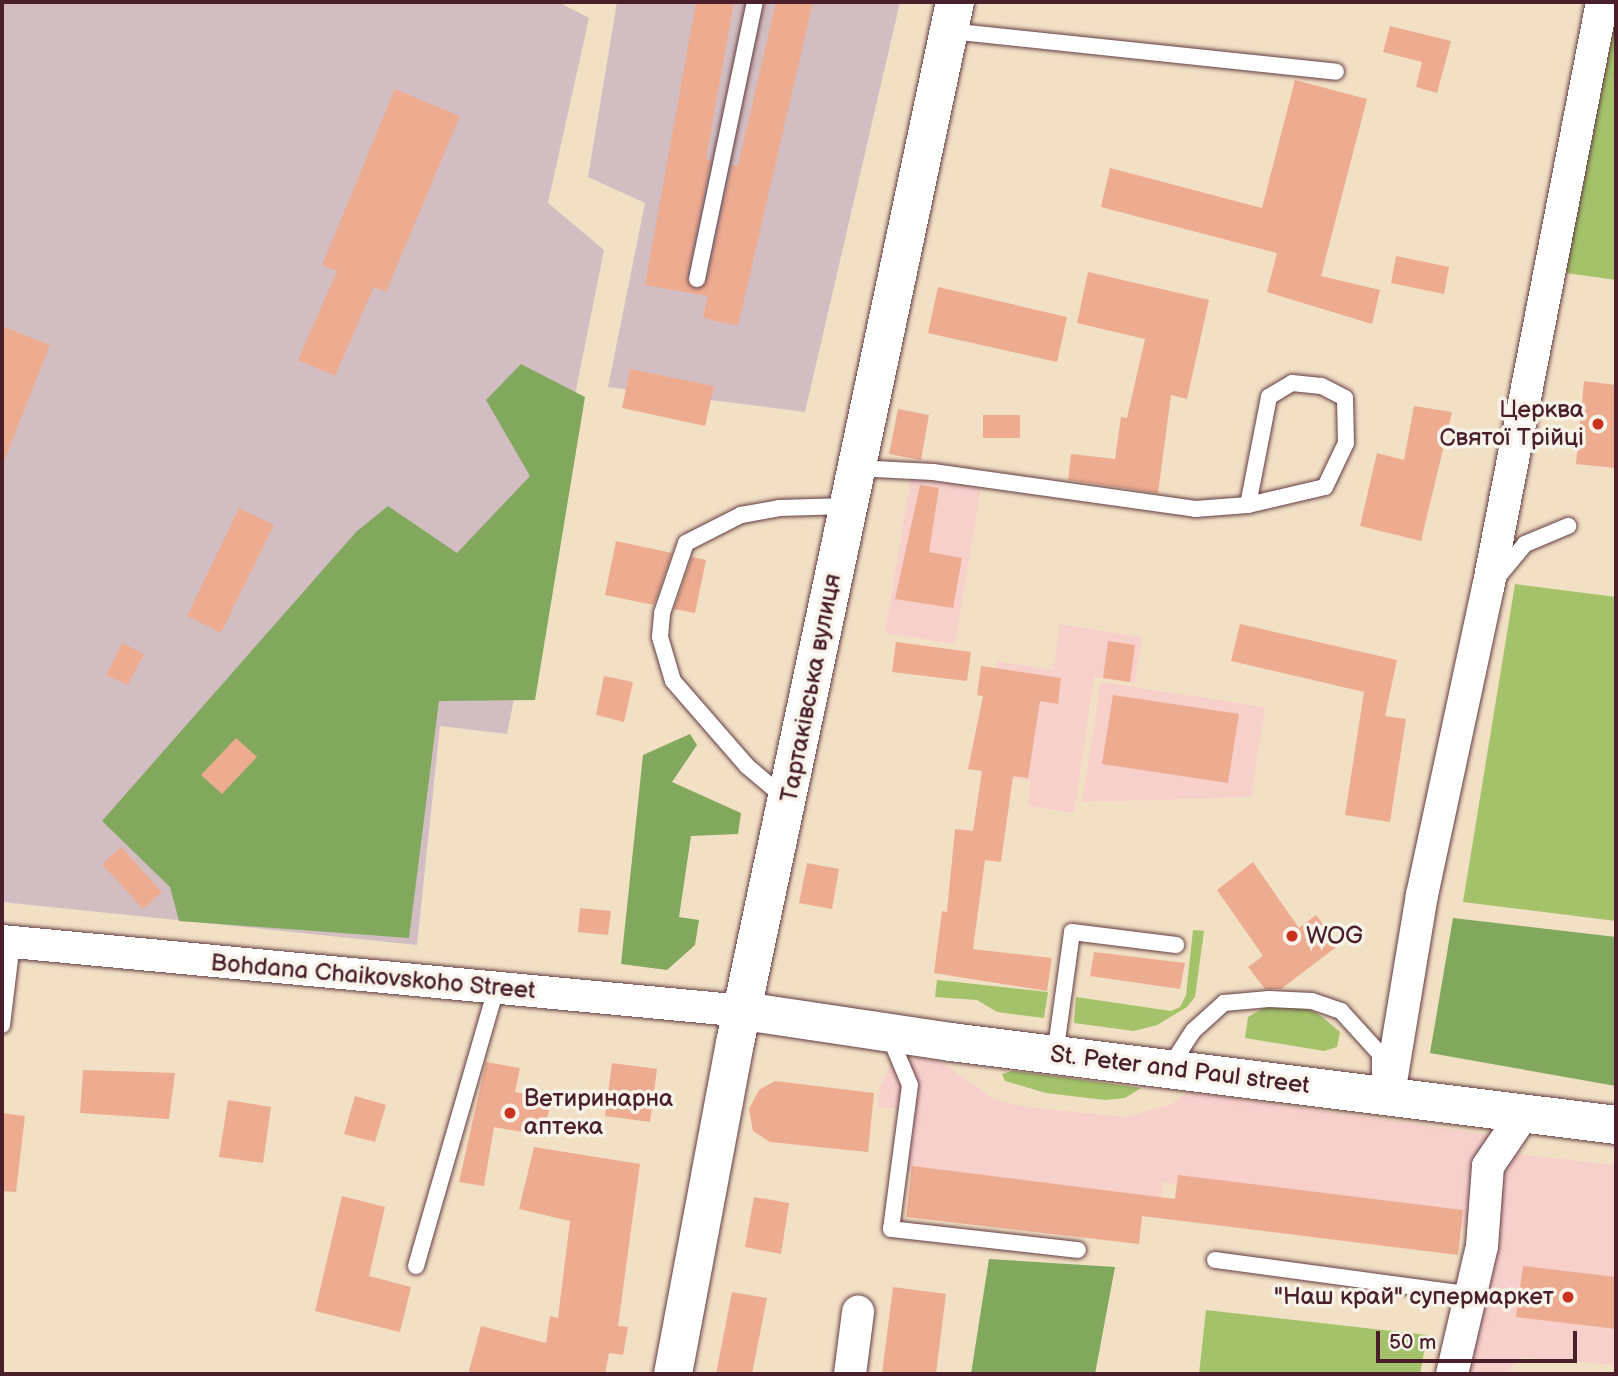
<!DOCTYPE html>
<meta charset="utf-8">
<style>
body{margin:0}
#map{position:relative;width:1618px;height:1376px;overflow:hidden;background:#f2e0c5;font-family:"Balsamiq Sans",sans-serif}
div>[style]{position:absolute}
.built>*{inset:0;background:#f7d0cb}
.industrial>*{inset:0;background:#d2bec2}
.green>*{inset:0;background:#a3c26a}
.forest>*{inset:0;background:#82a85e}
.building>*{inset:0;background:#edab90}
.roads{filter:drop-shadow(0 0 2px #633c42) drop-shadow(0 0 2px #633c42)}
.lane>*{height:16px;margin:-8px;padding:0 8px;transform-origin:8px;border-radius:8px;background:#fff}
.street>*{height:32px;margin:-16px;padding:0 16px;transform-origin:16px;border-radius:16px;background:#fff}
.secondary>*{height:38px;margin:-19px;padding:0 19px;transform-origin:19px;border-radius:19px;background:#fff}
.dots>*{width:19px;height:19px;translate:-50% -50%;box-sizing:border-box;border:4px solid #f7f3e8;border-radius:50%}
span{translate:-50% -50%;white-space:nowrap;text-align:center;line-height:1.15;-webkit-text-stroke:7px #f7f3e8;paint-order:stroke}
.poi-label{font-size:24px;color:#4a1f2b}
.right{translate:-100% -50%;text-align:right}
.left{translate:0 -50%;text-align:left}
.street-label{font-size:24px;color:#4a1f2b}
.frame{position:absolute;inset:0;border:4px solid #4a1f2b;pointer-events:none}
.scale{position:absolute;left:1376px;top:1331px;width:201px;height:32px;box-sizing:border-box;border:4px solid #4a1f2b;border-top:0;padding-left:9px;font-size:21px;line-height:24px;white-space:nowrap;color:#4a1f2b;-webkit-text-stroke:5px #f7f3e8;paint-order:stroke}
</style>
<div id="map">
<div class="built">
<div style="clip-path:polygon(911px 477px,981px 489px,955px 644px,885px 633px)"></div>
<div style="clip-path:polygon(1060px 624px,1142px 637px,1135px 683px,1094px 677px,1074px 813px,1028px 806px,1031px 781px,981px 773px,997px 661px,1053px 670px)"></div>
<div style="clip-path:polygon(1101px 682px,1265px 707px,1251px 797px,1082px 802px)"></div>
<div style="clip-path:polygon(920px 1058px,941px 1062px,994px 1099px,1025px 1107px,1126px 1117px,1172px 1104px,1188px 1092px,1466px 1131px,1497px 1137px,1508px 1153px,1616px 1165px,1616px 1365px,1522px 1357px,1505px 1374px,1437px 1374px,1464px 1277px,1469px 1228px,1163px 1182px,1160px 1209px,905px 1171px,915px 1111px,878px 1107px,880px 1086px,891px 1064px)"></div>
</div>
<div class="industrial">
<div style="clip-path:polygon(4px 2px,558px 2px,589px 18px,548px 203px,604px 250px,507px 734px,440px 726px,417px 945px,2px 902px)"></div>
<div style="clip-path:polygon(617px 2px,900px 2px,805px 412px,608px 387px,645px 203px,588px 177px)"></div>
</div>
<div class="green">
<div style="clip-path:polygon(1616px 2px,1616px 280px,1559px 272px)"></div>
<div style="clip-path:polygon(1515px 584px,1616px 597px,1616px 921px,1463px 902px)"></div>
<div style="clip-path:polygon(1193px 930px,1204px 931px,1195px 997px,1187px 1007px,1157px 1025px,1134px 1031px,1074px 1023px,1076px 997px,1171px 1011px,1180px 1007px,1186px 995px)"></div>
<div style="clip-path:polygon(937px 980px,1048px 992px,1044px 1018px,997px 1012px,977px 1000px,935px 997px)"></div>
<div style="clip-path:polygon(1271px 1004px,1299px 1004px,1321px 1016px,1340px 1032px,1337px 1047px,1324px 1051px,1245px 1038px,1248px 1017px)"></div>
<div style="clip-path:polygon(1012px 1071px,1061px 1077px,1141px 1088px,1125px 1098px,1105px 1100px,1046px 1093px,1005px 1081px,1002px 1074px)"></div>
<div style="clip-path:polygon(1206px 1310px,1427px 1335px,1420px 1374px,1199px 1374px)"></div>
</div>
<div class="forest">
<div style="clip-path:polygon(521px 364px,585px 397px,535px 700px,439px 701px,409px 938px,179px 921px,170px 887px,102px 821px,356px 532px,388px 506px,457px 553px,530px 476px,486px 400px)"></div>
<div style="clip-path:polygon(690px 734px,697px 745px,672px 782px,741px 813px,738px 834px,691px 836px,679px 917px,699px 920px,695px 945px,667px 970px,621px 964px,643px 755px)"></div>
<div style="clip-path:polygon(1453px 918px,1616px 937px,1616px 1086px,1430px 1053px)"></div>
<div style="clip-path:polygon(989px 1259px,1115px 1267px,1095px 1374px,971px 1374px)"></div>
</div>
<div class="building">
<div style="clip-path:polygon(696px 2px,734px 2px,706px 159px,711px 160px,687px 277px,696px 289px,707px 281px,732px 165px,738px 166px,776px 2px,813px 2px,738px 326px,703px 318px,708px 296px,645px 285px)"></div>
<div style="clip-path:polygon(1390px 26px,1451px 41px,1437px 93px,1416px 87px,1422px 62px,1383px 52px)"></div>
<div style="clip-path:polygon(1295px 80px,1367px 99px,1321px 276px,1380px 290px,1372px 324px,1267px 292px,1277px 253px,1101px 207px,1110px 168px,1262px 208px)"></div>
<div style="clip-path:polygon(395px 89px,460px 116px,386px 292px,374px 287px,335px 376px,298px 360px,337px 271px,322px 265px)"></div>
<div style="clip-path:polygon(1396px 256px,1449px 267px,1444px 294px,1391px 283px)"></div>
<div style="clip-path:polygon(1088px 272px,1209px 300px,1187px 399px,1171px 395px,1158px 493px,1068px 480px,1071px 454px,1115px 459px,1121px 417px,1127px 418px,1145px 339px,1077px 323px)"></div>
<div style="clip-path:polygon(938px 287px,1067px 317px,1057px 362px,928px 333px)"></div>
<div style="clip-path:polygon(2px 326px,50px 345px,3px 464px,2px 464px)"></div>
<div style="clip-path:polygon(630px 369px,714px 386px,705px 426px,622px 408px)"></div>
<div style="clip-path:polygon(1584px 381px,1616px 385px,1616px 468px,1576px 464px)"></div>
<div style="clip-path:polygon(1414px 406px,1452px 412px,1421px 541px,1360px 526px,1377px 453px,1404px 460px)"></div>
<div style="clip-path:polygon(898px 409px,929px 415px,921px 460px,889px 454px)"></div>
<div style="clip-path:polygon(983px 415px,1020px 415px,1020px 438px,983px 438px)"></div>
<div style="clip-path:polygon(920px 485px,939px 488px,929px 552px,962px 558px,953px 608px,895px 599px)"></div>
<div style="clip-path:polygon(239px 508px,274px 525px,221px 633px,187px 616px)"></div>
<div style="clip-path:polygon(616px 541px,672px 553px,654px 605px,605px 595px)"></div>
<div style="clip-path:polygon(692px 557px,706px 560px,695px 613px,674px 609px)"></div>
<div style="clip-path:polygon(1240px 624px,1397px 660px,1385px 716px,1406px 719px,1390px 822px,1345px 815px,1364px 692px,1231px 661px)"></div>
<div style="clip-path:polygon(1108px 641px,1135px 645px,1130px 682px,1103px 678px)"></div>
<div style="clip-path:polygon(896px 642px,971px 652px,967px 681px,892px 672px)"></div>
<div style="clip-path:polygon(122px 643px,144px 654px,128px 685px,106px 675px)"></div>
<div style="clip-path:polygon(981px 666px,1061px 678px,1058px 704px,1040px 701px,1028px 778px,1013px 776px,1001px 862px,985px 860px,973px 949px,1052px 958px,1047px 991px,934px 973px,942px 911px,947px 912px,955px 829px,973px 831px,982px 771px,968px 769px,983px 696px,977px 695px)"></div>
<div style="clip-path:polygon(604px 676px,633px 682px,624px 722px,596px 715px)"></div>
<div style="clip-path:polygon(1113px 695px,1239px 714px,1228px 783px,1102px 764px)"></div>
<div style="clip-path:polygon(236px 738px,257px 757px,222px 794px,201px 775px)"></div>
<div style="clip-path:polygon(121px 847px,162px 892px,143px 909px,102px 864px)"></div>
<div style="clip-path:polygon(1253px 862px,1299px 928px,1316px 915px,1339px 945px,1281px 989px,1265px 989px,1248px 967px,1263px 956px,1217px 890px)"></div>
<div style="clip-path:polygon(807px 863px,839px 869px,832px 909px,799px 903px)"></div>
<div style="clip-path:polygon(580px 908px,611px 911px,608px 935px,578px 932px)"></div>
<div style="clip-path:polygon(1094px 952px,1185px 963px,1180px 989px,1090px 976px)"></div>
<div style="clip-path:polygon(486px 1062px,520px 1068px,515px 1092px,551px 1099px,544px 1136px,494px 1127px,484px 1186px,459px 1182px)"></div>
<div style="clip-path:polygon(612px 1063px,657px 1069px,650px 1122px,605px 1116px)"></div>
<div style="clip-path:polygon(83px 1070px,175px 1073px,169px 1119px,80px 1113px)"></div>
<div style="clip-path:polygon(775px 1081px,874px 1093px,868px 1152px,770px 1142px,753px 1131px,749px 1109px,759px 1090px)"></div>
<div style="clip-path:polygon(355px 1096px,386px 1105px,375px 1142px,344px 1134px)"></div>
<div style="clip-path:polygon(228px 1100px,271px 1107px,263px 1163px,219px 1157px)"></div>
<div style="clip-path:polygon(2px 1113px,25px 1116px,16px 1192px,2px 1191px)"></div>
<div style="clip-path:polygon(534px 1147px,640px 1164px,618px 1326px,628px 1327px,623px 1355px,609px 1353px,605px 1374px,468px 1374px,481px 1326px,546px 1343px,550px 1316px,558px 1318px,570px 1221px,519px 1209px)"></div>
<div style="clip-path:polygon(912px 1166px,1175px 1199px,1178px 1175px,1463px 1210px,1458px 1255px,1142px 1216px,1139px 1244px,906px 1217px)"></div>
<div style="clip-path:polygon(342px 1196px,385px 1207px,369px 1276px,411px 1287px,400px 1332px,315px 1311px)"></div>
<div style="clip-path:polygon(754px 1197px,789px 1203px,781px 1254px,745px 1247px)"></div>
<div style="clip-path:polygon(1523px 1266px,1616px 1277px,1616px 1329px,1516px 1317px)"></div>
<div style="clip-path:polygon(893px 1287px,946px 1294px,936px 1374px,882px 1374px)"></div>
<div style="clip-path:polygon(732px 1292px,767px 1298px,752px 1374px,716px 1374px)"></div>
</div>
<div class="roads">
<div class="lane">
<div style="left:949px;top:31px;width:389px;rotate:6deg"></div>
<div style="left:697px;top:279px;width:283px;rotate:-78.2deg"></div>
<div style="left:856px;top:468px;width:77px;rotate:3deg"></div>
<div style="left:933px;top:472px;width:265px;rotate:8deg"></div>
<div style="left:1195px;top:509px;width:53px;rotate:-4.3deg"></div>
<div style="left:1248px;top:505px;width:79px;rotate:-13.2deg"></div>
<div style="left:1325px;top:487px;width:49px;rotate:-64.5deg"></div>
<div style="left:1346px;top:443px;width:45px;rotate:-91.3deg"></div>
<div style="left:1345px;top:398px;width:27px;rotate:-153deg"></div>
<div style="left:1321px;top:386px;width:29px;rotate:-174deg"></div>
<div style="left:1292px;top:383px;width:27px;rotate:149deg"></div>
<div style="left:1269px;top:397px;width:110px;rotate:101deg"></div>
<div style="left:1497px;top:578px;width:44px;rotate:-50.5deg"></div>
<div style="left:1525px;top:544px;width:47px;rotate:-22.7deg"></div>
<div style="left:786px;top:799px;width:51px;rotate:-139.8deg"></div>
<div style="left:747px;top:766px;width:113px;rotate:-131deg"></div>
<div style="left:673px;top:681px;width:46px;rotate:-106.5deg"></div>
<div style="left:660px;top:637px;width:24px;rotate:-85deg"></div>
<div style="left:662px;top:613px;width:74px;rotate:-71.1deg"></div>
<div style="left:686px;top:543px;width:62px;rotate:-27deg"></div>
<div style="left:741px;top:515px;width:39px;rotate:-10deg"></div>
<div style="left:779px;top:508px;width:69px;rotate:-1.7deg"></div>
<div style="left:2px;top:1025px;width:84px;rotate:-83.1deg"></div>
<div style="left:889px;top:1035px;width:54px;rotate:67.2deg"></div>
<div style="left:910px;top:1085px;width:145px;rotate:97.5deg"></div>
<div style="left:891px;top:1229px;width:188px;rotate:6.4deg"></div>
<div style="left:1055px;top:1055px;width:124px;rotate:-82.1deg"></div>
<div style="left:1072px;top:932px;width:105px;rotate:7.1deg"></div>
<div style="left:1169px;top:1068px;width:44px;rotate:-57deg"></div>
<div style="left:1193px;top:1031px;width:42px;rotate:-42.1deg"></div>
<div style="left:1224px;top:1003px;width:45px;rotate:-5.1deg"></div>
<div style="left:1269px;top:999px;width:43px;rotate:2.7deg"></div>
<div style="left:1312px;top:1001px;width:31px;rotate:19deg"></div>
<div style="left:1341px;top:1011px;width:58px;rotate:47.8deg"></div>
<div style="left:1380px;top:1054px;width:19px;rotate:90deg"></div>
<div style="left:1215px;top:1260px;width:260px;rotate:7.7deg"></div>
<div style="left:416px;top:1266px;width:288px;rotate:-73.9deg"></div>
</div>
<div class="street">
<div style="left:2px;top:941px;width:745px;rotate:5.39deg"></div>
<div style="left:1389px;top:1094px;width:202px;rotate:-80.6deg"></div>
<div style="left:1422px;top:895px;width:314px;rotate:-77.9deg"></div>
<div style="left:1488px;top:588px;width:597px;rotate:-78.99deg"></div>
<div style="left:850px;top:1374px;width:63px;rotate:-82.6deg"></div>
<div style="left:1452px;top:1374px;width:131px;rotate:-76.8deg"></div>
<div style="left:1482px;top:1246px;width:80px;rotate:-85.7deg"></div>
<div style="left:1488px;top:1166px;width:64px;rotate:-55.8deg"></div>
</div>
<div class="secondary">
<div style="left:744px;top:1011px;width:209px;rotate:8.5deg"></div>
<div style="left:951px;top:1042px;width:670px;rotate:7.11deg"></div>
<div style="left:673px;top:1374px;width:337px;rotate:-79.4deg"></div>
<div style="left:735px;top:1043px;width:1064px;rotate:-78.07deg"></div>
</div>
</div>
<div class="dots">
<div style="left:1598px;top:424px;background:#c8321e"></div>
<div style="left:1292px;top:936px;background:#c8321e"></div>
<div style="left:510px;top:1113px;background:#c8321e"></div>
<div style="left:1568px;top:1297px;background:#c8321e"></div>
</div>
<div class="poi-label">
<span class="right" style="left:1584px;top:424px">Церква<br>Святої Трійці</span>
<span class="left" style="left:1306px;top:936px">WOG</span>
<span class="left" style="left:524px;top:1113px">Ветиринарна<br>аптека</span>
<span class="right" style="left:1554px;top:1297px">"Наш край" супермаркет</span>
</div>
<div class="street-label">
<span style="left:811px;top:688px;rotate:-79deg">Тартаківська вулиця</span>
<span style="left:373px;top:977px;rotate:5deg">Bohdana Chaikovskoho Street</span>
<span style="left:1180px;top:1070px;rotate:7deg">St. Peter and Paul street</span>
</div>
<div class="frame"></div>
<div class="scale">50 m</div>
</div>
